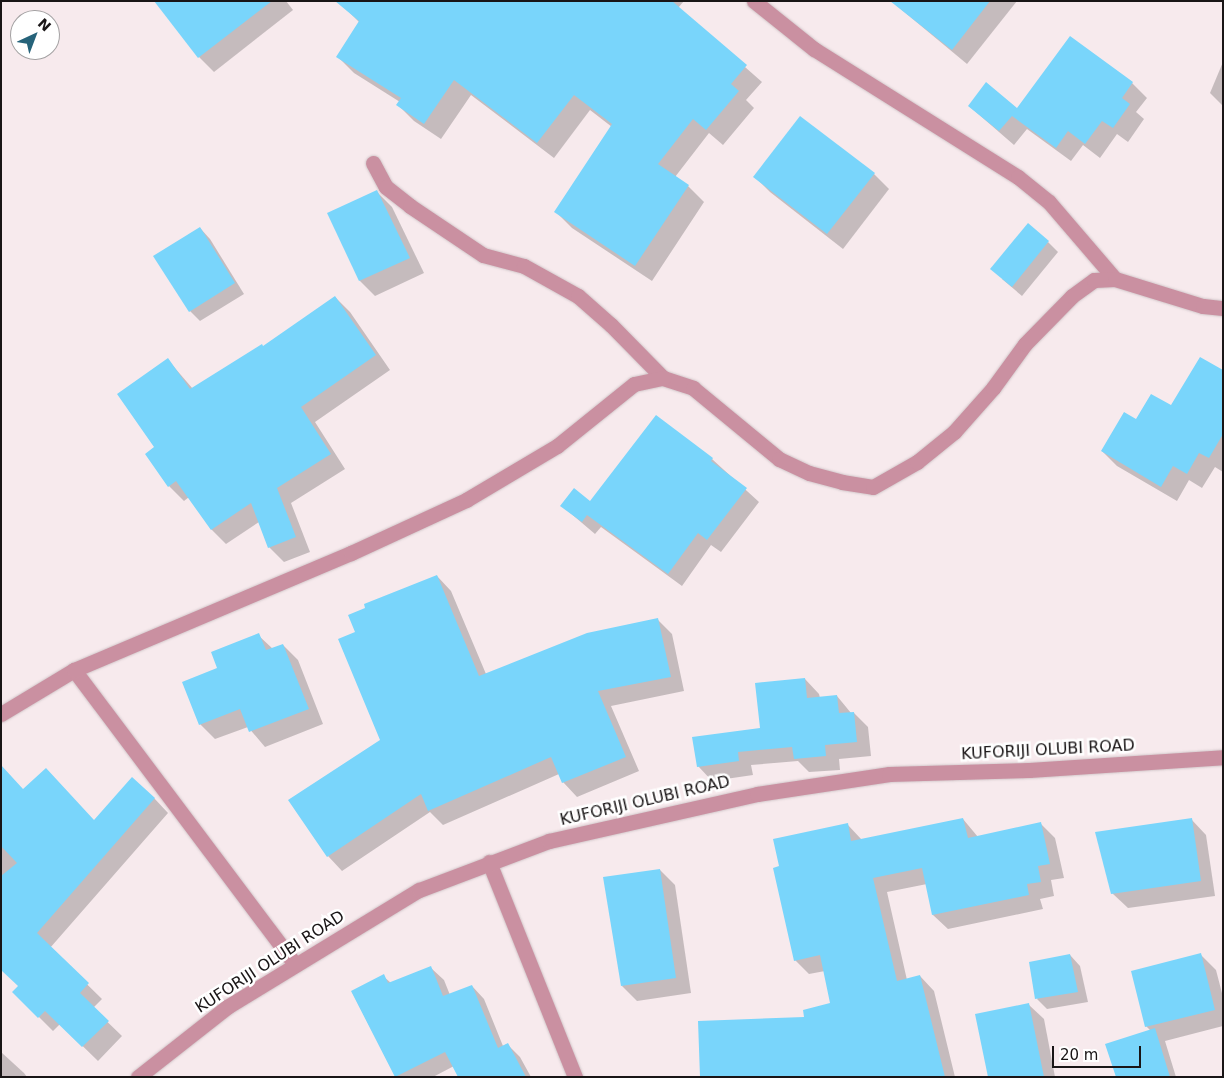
<!DOCTYPE html>
<style>
body{margin:0}
#map{position:relative;width:1224px;height:1078px;overflow:hidden;background:#f7eaed;font-family:"DejaVu Sans",sans-serif}
div>[style]{position:absolute}
.shadow>*{inset:0;background:#0003}
.building>*{inset:0;background:#79d5fb}
.roads{filter:drop-shadow(0 0 1px #d3c8cb) drop-shadow(0 0 1px #d3c8cb)}
.minor>*{height:15px;margin:-7.5px;padding:0 7.5px;transform-origin:7.5px;border-radius:7.5px;background:#ca90a1}
span{translate:-50% -50%;white-space:nowrap;text-align:center;line-height:1.15;-webkit-text-stroke:5px #fff;paint-order:stroke}
.street-label{font-size:16px;color:#191516}
.frame{position:absolute;inset:0;border:2px solid #191516;pointer-events:none}
.north{position:absolute;left:10px;top:10px;width:50px;height:50px;box-sizing:border-box;background:#fff;border:1px solid #a3a1a2;border-radius:50%;rotate:43deg;font-size:14px;font-weight:700;line-height:20px;text-align:center;color:#191516}
.north::after{content:'';display:block;margin:auto;width:18px;height:22px;background:#26637a;clip-path:polygon(50% 0,100% 100%,50% 72%,0 100%)}
.scale{position:absolute;left:1052px;top:1046px;width:89px;height:22px;box-sizing:border-box;border:2px solid #191516;border-top:0;padding-left:6px;font-size:15px;line-height:18px;white-space:nowrap;color:#191516;-webkit-text-stroke:4px #fff;paint-order:stroke}
</style>
<div id="map">
<div class="shadow">
<div style="clip-path:polygon(156px 1px,286px 1px,293px 10px,214px 72px,199px 57px)"></div>
<div style="clip-path:polygon(345px 1px,684px 1px,678px 8px,762px 82px,746px 100px,754px 108px,723px 145px,709px 133px,675px 177px,688px 186px,704px 202px,652px 281px,572px 228px,556px 212px,612px 127px,590px 110px,554px 158px,471px 95px,441px 139px,414px 121px,398px 105px,400px 102px,354px 73px,338px 57px,360px 23px,342px 5px)"></div>
<div style="clip-path:polygon(891px 1px,1017px 1px,967px 64px)"></div>
<div style="clip-path:polygon(1071px 38px,1132px 83px,1147px 98px,1136px 112px,1144px 119px,1128px 142px,1117px 134px,1100px 158px,1083px 145px,1071px 161px,1027px 129px,1014px 145px,969px 106px,1018px 109px)"></div>
<div style="clip-path:polygon(1223px 62px,1223px 106px,1210px 93px)"></div>
<div style="clip-path:polygon(874px 174px,889px 189px,843px 249px,770px 192px,755px 177px)"></div>
<div style="clip-path:polygon(377px 192px,392px 207px,424px 273px,375px 296px,360px 281px,329px 214px)"></div>
<div style="clip-path:polygon(200px 228px,210px 239px,244px 294px,200px 321px,190px 311px)"></div>
<div style="clip-path:polygon(1048px 242px,1058px 252px,1022px 296px,1002px 279px)"></div>
<div style="clip-path:polygon(335px 297px,350px 312px,390px 370px,315px 422px,345px 469px,291px 503px,310px 552px,284px 562px,269px 547px,259px 522px,226px 544px,212px 530px,189px 497px,184px 501px,169px 486px,156px 448px,168px 360px,193px 389px,263px 347px)"></div>
<div style="clip-path:polygon(1223px 372px,1223px 472px,1215px 467px,1202px 488px,1189px 480px,1177px 501px,1117px 466px,1102px 451px,1137px 420px,1172px 407px)"></div>
<div style="clip-path:polygon(712px 459px,759px 502px,721px 552px,711px 545px,682px 586px,601px 527px,595px 534px,562px 506px,590px 503px)"></div>
<div style="clip-path:polygon(437px 576px,451px 591px,486px 674px,658px 620px,672px 634px,684px 691px,611px 706px,639px 771px,577px 797px,563px 782px,559px 774px,443px 825px,430px 812px,342px 871px,328px 856px,381px 740px,357px 632px)"></div>
<div style="clip-path:polygon(258px 635px,273px 649px,283px 645px,298px 660px,323px 724px,265px 747px,248px 727px,215px 739px,200px 724px)"></div>
<div style="clip-path:polygon(805px 679px,819px 694px,820px 698px,837px 696px,851px 713px,854px 713px,868px 727px,871px 756px,839px 759px,840px 770px,809px 772px,798px 761px,751px 765px,753px 775px,712px 781px,698px 766px,761px 729px)"></div>
<div style="clip-path:polygon(1px 767px,23px 790px,94px 821px,154px 798px,168px 813px,50px 948px,102px 999px,93px 1008px,122px 1036px,98px 1061px,60px 1024px,53px 1031px,14px 992px,20px 986px,1px 968px)"></div>
<div style="clip-path:polygon(963px 819px,978px 837px,1041px 824px,1055px 838px,1064px 878px,1051px 880px,1054px 896px,1040px 899px,1043px 909px,948px 929px,933px 915px,927px 884px,887px 892px,907px 980px,920px 976px,934px 991px,955px 1077px,701px 1077px,832px 1004px,825px 971px,809px 974px,795px 960px,781px 867px,847px 824px,862px 840px)"></div>
<div style="clip-path:polygon(1191px 819px,1206px 835px,1215px 896px,1128px 908px,1112px 893px)"></div>
<div style="clip-path:polygon(660px 870px,675px 885px,691px 993px,637px 1001px,622px 986px)"></div>
<div style="clip-path:polygon(1070px 955px,1080px 966px,1088px 1002px,1047px 1009px,1037px 999px)"></div>
<div style="clip-path:polygon(1201px 955px,1216px 970px,1223px 997px,1223px 1026px,1165px 1041px,1176px 1077px,1117px 1077px,1151px 1031px,1146px 1026px)"></div>
<div style="clip-path:polygon(431px 968px,444px 980px,450px 995px,472px 986px,484px 999px,503px 1046px,507px 1044px,520px 1057px,531px 1077px,459px 1077px,454px 1066px,433px 1077px,396px 1077px,352px 992px,383px 976px,391px 983px)"></div>
<div style="clip-path:polygon(1028px 1004px,1044px 1019px,1055px 1077px,989px 1077px)"></div>
<div style="clip-path:polygon(1px 1052px,24px 1073px,27px 1077px,1px 1077px)"></div>
</div>
<div class="building">
<div style="clip-path:polygon(154px 1px,272px 1px,198px 58px)"></div>
<div style="clip-path:polygon(335px 1px,672px 1px,747px 65px,731px 84px,739px 91px,706px 130px,693px 119px,658px 164px,689px 185px,635px 266px,554px 212px,612px 124px,574px 95px,537px 143px,454px 80px,424px 124px,396px 105px,401px 98px,336px 57px,359px 21px)"></div>
<div style="clip-path:polygon(890px 1px,990px 1px,952px 50px)"></div>
<div style="clip-path:polygon(1070px 36px,1133px 82px,1122px 98px,1130px 104px,1113px 128px,1102px 121px,1085px 144px,1068px 131px,1056px 148px,1012px 116px,999px 131px,968px 106px,986px 82px,1017px 108px)"></div>
<div style="clip-path:polygon(800px 116px,875px 173px,827px 234px,753px 177px)"></div>
<div style="clip-path:polygon(377px 190px,410px 258px,359px 281px,327px 213px)"></div>
<div style="clip-path:polygon(1028px 223px,1049px 241px,1012px 287px,990px 269px)"></div>
<div style="clip-path:polygon(200px 227px,235px 283px,189px 312px,153px 256px)"></div>
<div style="clip-path:polygon(335px 296px,376px 355px,301px 407px,331px 454px,277px 488px,296px 537px,268px 548px,251px 503px,211px 530px,176px 481px,168px 487px,145px 454px,154px 447px,117px 394px,168px 358px,190px 389px,262px 344px,263px 346px)"></div>
<div style="clip-path:polygon(1200px 357px,1223px 370px,1223px 434px,1209px 458px,1199px 453px,1187px 474px,1173px 466px,1161px 487px,1101px 451px,1124px 412px,1136px 419px,1151px 394px,1171px 405px)"></div>
<div style="clip-path:polygon(656px 415px,713px 458px,711px 461px,747px 488px,707px 540px,698px 533px,668px 574px,587px 515px,582px 522px,560px 506px,574px 488px,590px 501px)"></div>
<div style="clip-path:polygon(437px 575px,479px 676px,587px 633px,658px 618px,671px 677px,598px 691px,626px 757px,562px 783px,551px 757px,428px 811px,421px 794px,327px 857px,288px 800px,380px 740px,338px 639px,355px 632px,348px 615px,365px 608px,364px 604px)"></div>
<div style="clip-path:polygon(259px 633px,266px 650px,283px 644px,309px 709px,249px 732px,240px 709px,199px 725px,182px 682px,217px 668px,211px 652px)"></div>
<div style="clip-path:polygon(805px 678px,807px 698px,837px 695px,839px 713px,854px 712px,857px 742px,825px 745px,826px 756px,794px 759px,792px 747px,738px 752px,739px 761px,697px 767px,692px 737px,760px 728px,755px 683px)"></div>
<div style="clip-path:polygon(1px 765px,23px 789px,46px 768px,94px 820px,132px 777px,155px 798px,37px 933px,89px 983px,80px 993px,109px 1021px,82px 1047px,45px 1011px,38px 1018px,12px 992px,18px 986px,1px 970px,1px 876px,17px 863px,1px 846px)"></div>
<div style="clip-path:polygon(963px 818px,968px 838px,1041px 822px,1050px 864px,1038px 866px,1041px 882px,1027px 884px,1029px 895px,932px 915px,922px 868px,873px 878px,897px 981px,920px 975px,945px 1077px,700px 1077px,698px 1021px,804px 1017px,803px 1010px,830px 1003px,820px 955px,794px 961px,773px 868px,779px 866px,773px 839px,848px 823px,851px 841px)"></div>
<div style="clip-path:polygon(1192px 818px,1201px 881px,1111px 894px,1095px 832px)"></div>
<div style="clip-path:polygon(660px 869px,676px 978px,621px 986px,603px 877px)"></div>
<div style="clip-path:polygon(1201px 953px,1215px 1010px,1145px 1027px,1131px 971px)"></div>
<div style="clip-path:polygon(1070px 954px,1078px 992px,1035px 999px,1029px 962px)"></div>
<div style="clip-path:polygon(431px 966px,443px 996px,472px 985px,498px 1048px,508px 1043px,526px 1077px,458px 1077px,445px 1052px,395px 1077px,351px 991px,384px 974px,388px 983px)"></div>
<div style="clip-path:polygon(1029px 1003px,1044px 1077px,988px 1077px,975px 1014px)"></div>
<div style="clip-path:polygon(1155px 1028px,1170px 1077px,1116px 1077px,1105px 1044px)"></div>
</div>
<div class="roads">
<div class="minor">
<div style="left:754px;top:1px;width:77px;rotate:38.7deg"></div>
<div style="left:814px;top:49px;width:241px;rotate:32.1deg"></div>
<div style="left:1018px;top:177px;width:40px;rotate:39deg"></div>
<div style="left:1049px;top:202px;width:101px;rotate:49.4deg"></div>
<div style="left:373px;top:163px;width:27px;rotate:62deg"></div>
<div style="left:386px;top:187px;width:31px;rotate:38deg"></div>
<div style="left:410px;top:206px;width:88px;rotate:33.9deg"></div>
<div style="left:483px;top:255px;width:42px;rotate:15deg"></div>
<div style="left:524px;top:266px;width:62px;rotate:29.1deg"></div>
<div style="left:578px;top:296px;width:44px;rotate:41.3deg"></div>
<div style="left:611px;top:325px;width:74px;rotate:45.5deg"></div>
<div style="left:663px;top:378px;width:32px;rotate:18deg"></div>
<div style="left:693px;top:388px;width:112px;rotate:39.5deg"></div>
<div style="left:779px;top:459px;width:33px;rotate:25deg"></div>
<div style="left:809px;top:473px;width:34px;rotate:15deg"></div>
<div style="left:842px;top:482px;width:31px;rotate:9deg"></div>
<div style="left:873px;top:487px;width:51px;rotate:-29.6deg"></div>
<div style="left:917px;top:462px;width:48px;rotate:-39deg"></div>
<div style="left:954px;top:432px;width:59px;rotate:-48.4deg"></div>
<div style="left:993px;top:388px;width:54px;rotate:-54deg"></div>
<div style="left:1025px;top:344px;width:67px;rotate:-45.6deg"></div>
<div style="left:1072px;top:296px;width:27px;rotate:-36deg"></div>
<div style="left:1094px;top:280px;width:21px;rotate:-3deg"></div>
<div style="left:1115px;top:279px;width:92px;rotate:17.1deg"></div>
<div style="left:1203px;top:306px;width:20px;rotate:6deg"></div>
<div style="left:74px;top:670px;width:368px;rotate:53.1deg"></div>
<div style="left:1px;top:714px;width:85px;rotate:-31.1deg"></div>
<div style="left:74px;top:670px;width:301px;rotate:-22.9deg"></div>
<div style="left:351px;top:553px;width:127px;rotate:-24.7deg"></div>
<div style="left:466px;top:500px;width:106px;rotate:-30.7deg"></div>
<div style="left:557px;top:446px;width:99px;rotate:-38.8deg"></div>
<div style="left:634px;top:384px;width:30px;rotate:-12deg"></div>
<div style="left:489px;top:862px;width:232px;rotate:68.2deg"></div>
<div style="left:138px;top:1077px;width:113px;rotate:-38.2deg"></div>
<div style="left:227px;top:1007px;width:225px;rotate:-31.4deg"></div>
<div style="left:419px;top:890px;width:139px;rotate:-20.7deg"></div>
<div style="left:549px;top:841px;width:213px;rotate:-12.7deg"></div>
<div style="left:757px;top:794px;width:134px;rotate:-8.6deg"></div>
<div style="left:889px;top:774px;width:140px;rotate:-1.6deg"></div>
<div style="left:1029px;top:770px;width:194px;rotate:-3.8deg"></div>
</div>
</div>
<div class="street-label">
<span style="left:1048px;top:750px;rotate:-3deg">KUFORIJI OLUBI ROAD</span>
<span style="left:645px;top:801px;rotate:-13deg">KUFORIJI OLUBI ROAD</span>
<span style="left:270px;top:962px;rotate:-33deg">KUFORIJI OLUBI ROAD</span>
</div>
<div class="frame"></div>
<div class="north">N</div>
<div class="scale">20 m</div>
</div>
